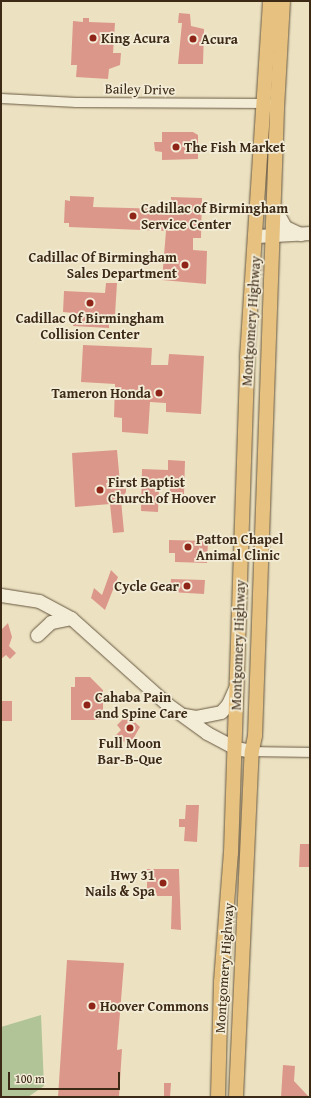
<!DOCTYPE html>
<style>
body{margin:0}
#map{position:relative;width:311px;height:1098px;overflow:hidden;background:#ece2c1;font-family:"Gentium Book Plus",serif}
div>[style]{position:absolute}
.green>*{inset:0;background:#b1c498}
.building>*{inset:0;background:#dc978b}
.roads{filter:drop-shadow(0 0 1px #685841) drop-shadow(0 0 1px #685841)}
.street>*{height:9px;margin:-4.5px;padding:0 4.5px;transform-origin:4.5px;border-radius:4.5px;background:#f3ecd7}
.secondary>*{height:13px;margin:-6.5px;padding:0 6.5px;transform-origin:6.5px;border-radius:6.5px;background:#f3ecd7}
.primary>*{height:14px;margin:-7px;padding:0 7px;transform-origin:7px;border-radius:7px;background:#e6c180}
.dots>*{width:11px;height:11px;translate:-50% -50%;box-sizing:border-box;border:2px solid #f3ecd7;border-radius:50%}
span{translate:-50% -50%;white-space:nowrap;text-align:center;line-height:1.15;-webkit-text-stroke:3.5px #f3ecd7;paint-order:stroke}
.poi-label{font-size:14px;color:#3c2a16;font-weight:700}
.left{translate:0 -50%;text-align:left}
.right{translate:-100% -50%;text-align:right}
.street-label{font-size:14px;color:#3c2a16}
.frame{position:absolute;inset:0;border:2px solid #3c2a16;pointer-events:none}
.scale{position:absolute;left:8px;top:1072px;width:112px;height:18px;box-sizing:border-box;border:2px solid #3c2a16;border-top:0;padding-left:5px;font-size:12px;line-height:14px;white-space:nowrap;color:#3c2a16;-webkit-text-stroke:3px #f3ecd7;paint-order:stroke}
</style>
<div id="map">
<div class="green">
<div style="clip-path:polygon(41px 1015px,44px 1086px,28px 1097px,1px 1097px,1px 1027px)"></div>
</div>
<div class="building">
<div style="clip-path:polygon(179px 13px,190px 14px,191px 26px,204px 29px,203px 64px,178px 64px,182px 23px,178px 23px)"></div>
<div style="clip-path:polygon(83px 18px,89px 18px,89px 22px,115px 23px,113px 53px,121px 53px,120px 65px,109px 69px,108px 79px,76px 77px,77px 65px,71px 65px,73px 21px,83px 22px)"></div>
<div style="clip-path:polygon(162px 132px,193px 132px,198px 135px,198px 159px,162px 160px,162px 152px,155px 151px,154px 142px,162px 142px)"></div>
<div style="clip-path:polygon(70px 196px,94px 197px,93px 207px,165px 209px,166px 202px,171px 203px,171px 197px,202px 198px,201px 238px,193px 238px,193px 250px,207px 251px,206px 284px,162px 280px,166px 231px,69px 227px,69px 223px,64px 223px,65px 200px,70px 201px)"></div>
<div style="clip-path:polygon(106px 283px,117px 283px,115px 315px,109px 315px,109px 328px,73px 326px,73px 313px,63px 312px,64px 291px,105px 293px)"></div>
<div style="clip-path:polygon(83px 345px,152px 348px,151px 365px,168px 365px,169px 354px,204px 356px,201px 414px,166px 412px,166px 403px,150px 402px,148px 434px,122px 432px,122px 418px,114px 417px,115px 384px,81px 382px)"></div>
<div style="clip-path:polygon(117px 450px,120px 483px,126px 482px,126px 492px,121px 500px,124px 532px,113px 533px,110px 504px,75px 507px,72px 453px)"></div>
<div style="clip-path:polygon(168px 460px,185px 461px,184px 494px,170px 494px,170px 488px,159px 488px,158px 512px,141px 511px,142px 469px,168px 470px)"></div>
<div style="clip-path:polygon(169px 540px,208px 541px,207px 563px,175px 562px,175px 553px,169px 553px)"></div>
<div style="clip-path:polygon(111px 570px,118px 577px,105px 610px,91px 598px,94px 588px,102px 595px)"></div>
<div style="clip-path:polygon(171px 579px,205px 580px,204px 594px,170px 592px)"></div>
<div style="clip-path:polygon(8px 623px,12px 637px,9px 646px,16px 653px,10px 659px,6px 655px,1px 659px,1px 630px)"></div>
<div style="clip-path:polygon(75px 677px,90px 677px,103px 690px,103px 720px,71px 720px,71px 687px,75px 687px)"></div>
<div style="clip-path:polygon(1px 701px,12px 701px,12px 721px,1px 721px)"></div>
<div style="clip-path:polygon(127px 715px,140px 727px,133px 739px,122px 742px,115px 736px,121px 730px,117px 725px)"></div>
<div style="clip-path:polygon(186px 805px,199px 805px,197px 842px,184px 841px,185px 827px,179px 827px,179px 819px,185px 819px)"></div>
<div style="clip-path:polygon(300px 844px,310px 844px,310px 867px,299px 867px)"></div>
<div style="clip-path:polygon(147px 869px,179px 869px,181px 930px,171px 929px,172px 896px,147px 896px)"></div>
<div style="clip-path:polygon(67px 960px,124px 963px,117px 1050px,122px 1049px,119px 1097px,58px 1097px)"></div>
<div style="clip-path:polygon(283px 1065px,295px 1066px,294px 1081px,309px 1097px,281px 1097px)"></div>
<div style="clip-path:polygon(164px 1083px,171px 1083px,170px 1097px,164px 1097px)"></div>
</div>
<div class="roads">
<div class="street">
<div style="left:1px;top:98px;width:75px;rotate:3.1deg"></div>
<div style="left:76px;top:102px;width:192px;rotate:0.3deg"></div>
<div style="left:252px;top:751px;width:58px;rotate:1deg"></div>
</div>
<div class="secondary">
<div style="left:274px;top:207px;width:23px;rotate:61deg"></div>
<div style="left:285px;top:227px;width:17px;rotate:25deg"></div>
<div style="left:257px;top:236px;width:53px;rotate:-3.2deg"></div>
<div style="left:1px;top:595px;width:38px;rotate:9deg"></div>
<div style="left:39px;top:601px;width:36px;rotate:28deg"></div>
<div style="left:71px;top:618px;width:129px;rotate:41.9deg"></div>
<div style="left:167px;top:704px;width:49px;rotate:35.9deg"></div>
<div style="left:207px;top:733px;width:32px;rotate:28deg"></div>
<div style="left:235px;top:748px;width:17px;rotate:10deg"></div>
<div style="left:37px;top:635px;width:19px;rotate:-43deg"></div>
<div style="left:51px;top:622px;width:20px;rotate:-11deg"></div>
<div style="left:184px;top:715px;width:12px;rotate:9deg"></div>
<div style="left:196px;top:717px;width:25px;rotate:-11deg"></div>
<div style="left:221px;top:712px;width:11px;rotate:-49deg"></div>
<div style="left:228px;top:704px;width:17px;rotate:-66deg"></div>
</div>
<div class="primary">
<div style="left:218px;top:1097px;width:115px;rotate:-88.5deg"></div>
<div style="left:221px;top:982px;width:129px;rotate:-85.6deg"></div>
<div style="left:231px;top:853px;width:495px;rotate:-88.1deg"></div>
<div style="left:247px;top:358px;width:358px;rotate:-86.3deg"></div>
<div style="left:236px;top:1097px;width:346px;rotate:-87.4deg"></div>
<div style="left:252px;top:751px;width:15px;rotate:-79deg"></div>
<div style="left:255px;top:736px;width:628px;rotate:-87.99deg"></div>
<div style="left:277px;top:108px;width:107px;rotate:-86.8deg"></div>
</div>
</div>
<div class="dots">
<div style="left:93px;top:38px;background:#8f2418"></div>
<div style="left:193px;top:39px;background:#8f2418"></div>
<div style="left:176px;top:147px;background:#8f2418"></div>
<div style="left:133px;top:216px;background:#8f2418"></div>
<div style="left:185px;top:265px;background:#8f2418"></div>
<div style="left:90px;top:303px;background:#8f2418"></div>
<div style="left:159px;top:393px;background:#8f2418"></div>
<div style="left:100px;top:490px;background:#8f2418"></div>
<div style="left:188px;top:547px;background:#8f2418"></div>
<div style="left:187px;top:586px;background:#8f2418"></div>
<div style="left:87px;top:705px;background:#8f2418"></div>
<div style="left:130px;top:728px;background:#8f2418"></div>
<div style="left:163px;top:883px;background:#8f2418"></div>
<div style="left:92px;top:1006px;background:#8f2418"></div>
</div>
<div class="poi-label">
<span class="left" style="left:101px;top:38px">King Acura</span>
<span class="left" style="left:201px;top:39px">Acura</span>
<span class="left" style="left:184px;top:147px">The Fish Market</span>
<span class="left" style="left:141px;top:216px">Cadillac of Birmingham<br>Service Center</span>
<span class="right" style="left:177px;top:265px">Cadillac Of Birmingham<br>Sales Department</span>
<span style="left:90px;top:326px">Cadillac Of Birmingham<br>Collision Center</span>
<span class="right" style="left:151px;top:393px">Tameron Honda</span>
<span class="left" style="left:108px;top:490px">First Baptist<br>Church of Hoover</span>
<span class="left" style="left:196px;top:547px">Patton Chapel<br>Animal Clinic</span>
<span class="right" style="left:179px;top:586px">Cycle Gear</span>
<span class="left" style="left:95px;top:705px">Cahaba Pain<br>and Spine Care</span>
<span style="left:130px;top:751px">Full Moon<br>Bar-B-Que</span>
<span class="right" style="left:155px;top:883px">Hwy 31<br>Nails &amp; Spa</span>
<span class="left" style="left:100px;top:1006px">Hoover Commons</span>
</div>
<div class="street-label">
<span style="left:140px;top:89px;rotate:1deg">Bailey Drive</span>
<span style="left:251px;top:321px;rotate:-86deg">Montgomery Highway</span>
<span style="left:238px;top:645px;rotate:-88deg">Montgomery Highway</span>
<span style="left:224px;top:968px;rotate:-86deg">Montgomery Highway</span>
</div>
<div class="frame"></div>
<div class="scale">100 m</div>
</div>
